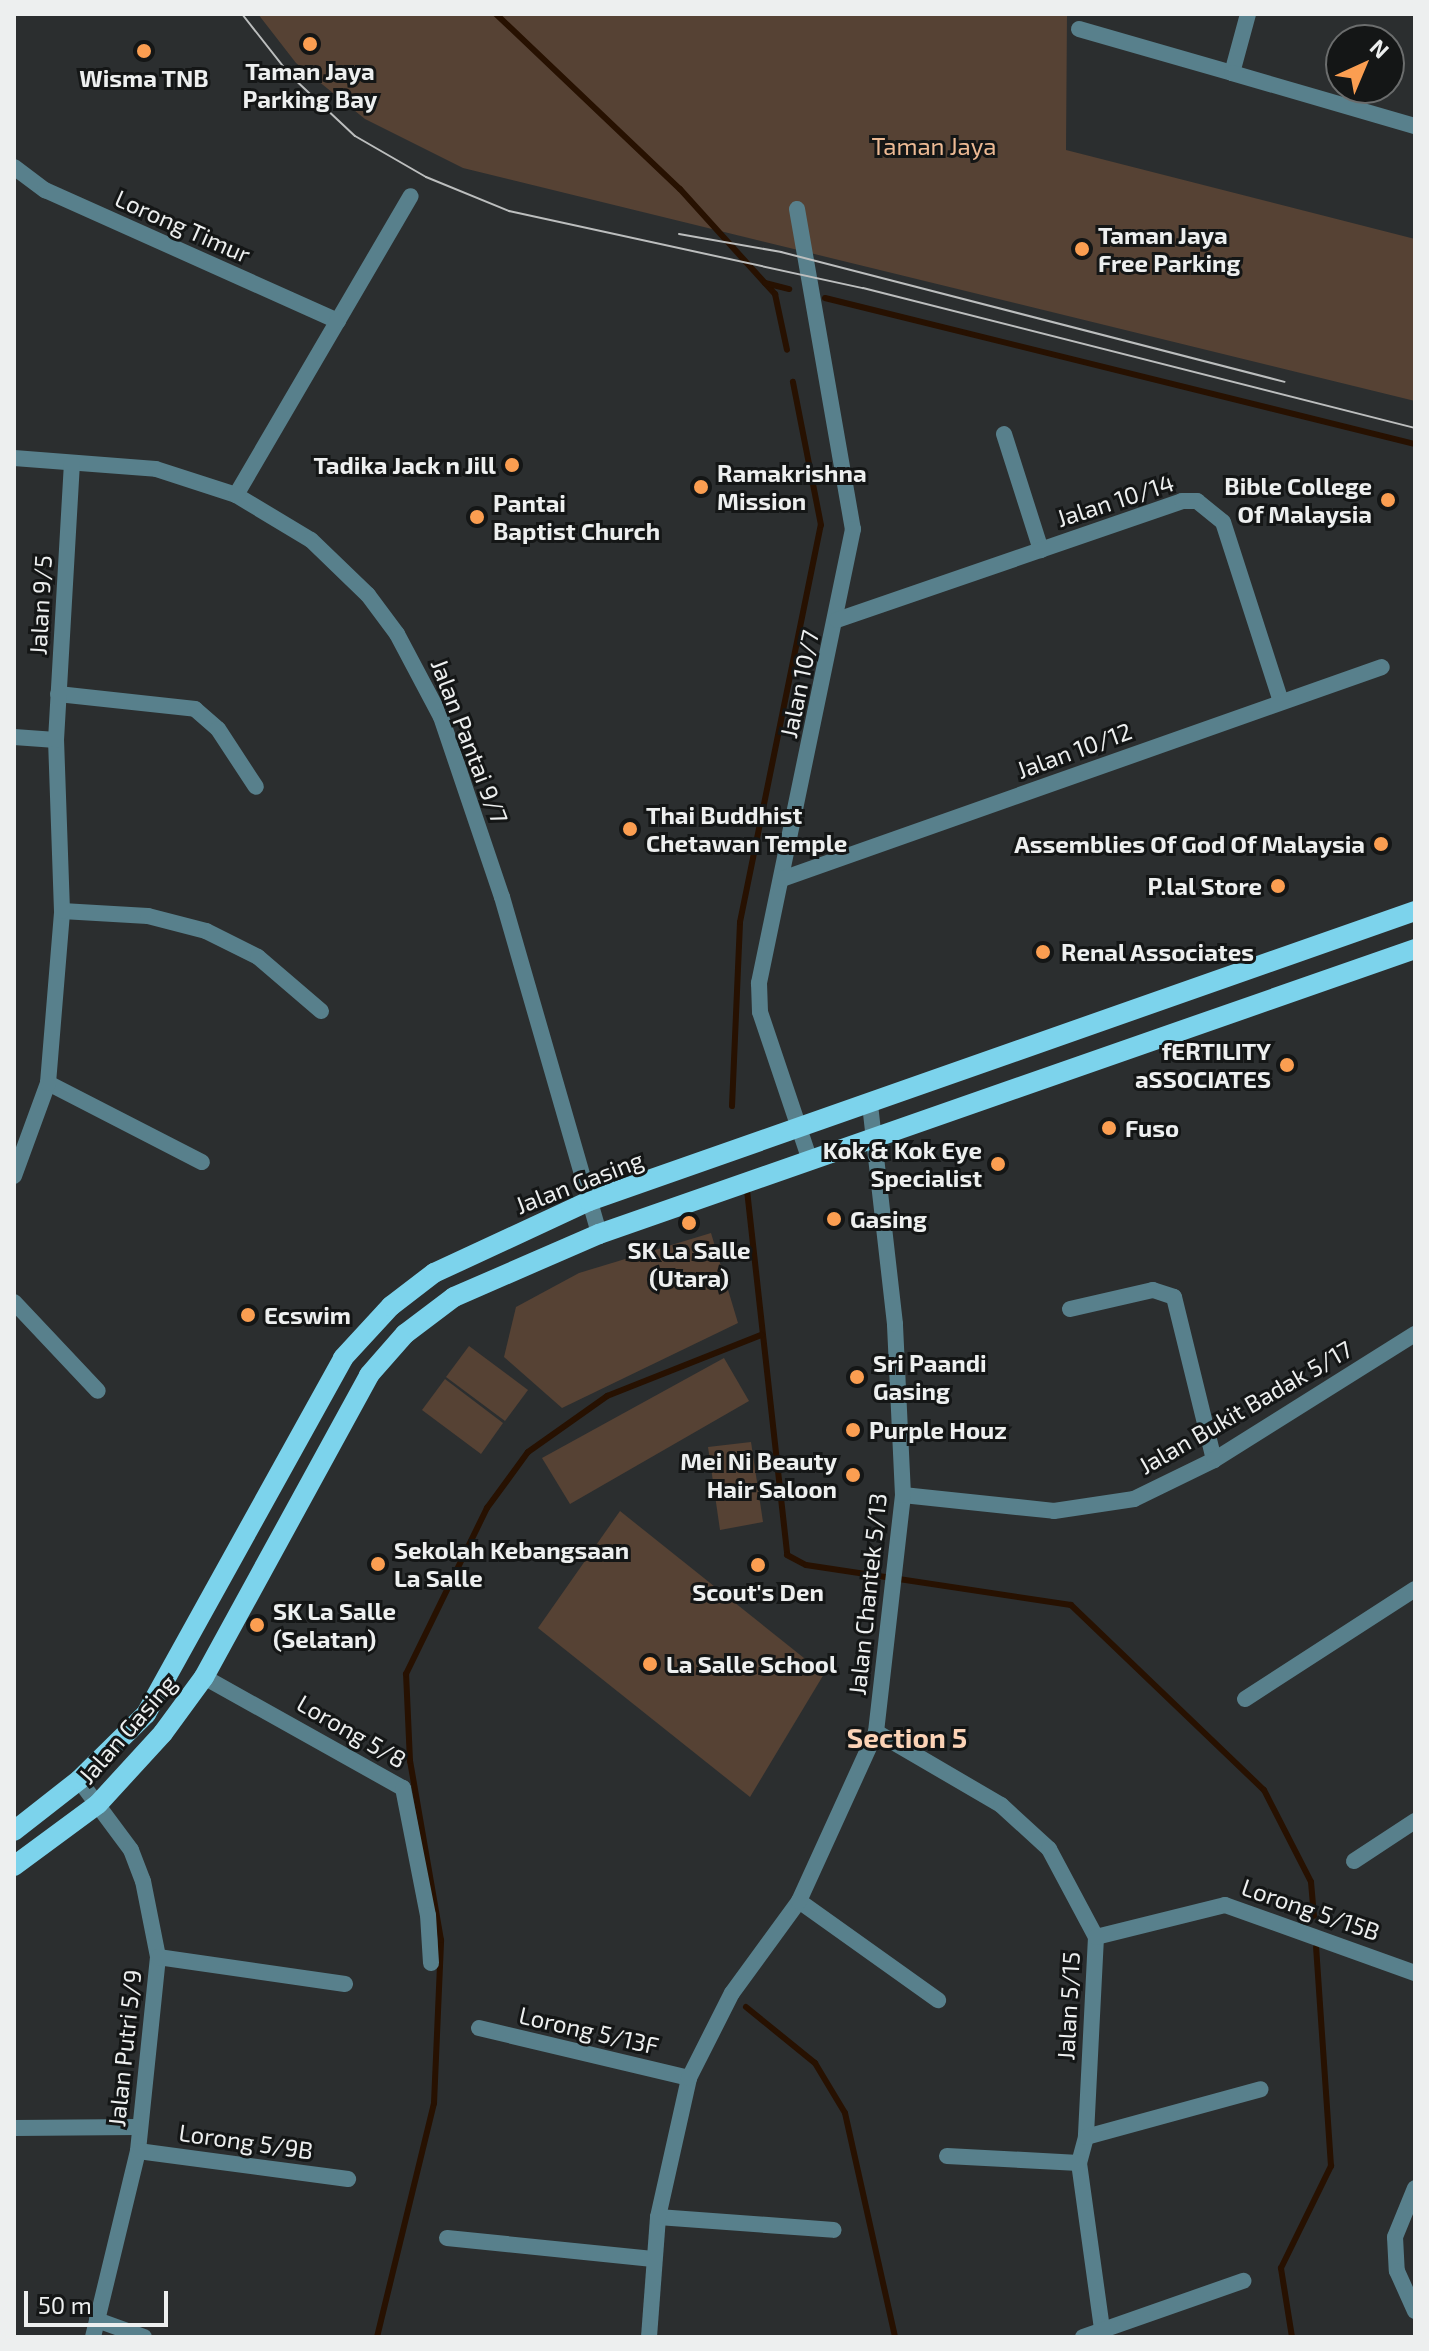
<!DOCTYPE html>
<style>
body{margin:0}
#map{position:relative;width:1429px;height:2351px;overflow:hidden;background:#2b2e2f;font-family:"Exo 2",sans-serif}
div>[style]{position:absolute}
.green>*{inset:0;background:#564234}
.stream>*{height:6px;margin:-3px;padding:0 3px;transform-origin:3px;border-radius:3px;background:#271101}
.minor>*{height:16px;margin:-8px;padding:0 8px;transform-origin:8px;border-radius:8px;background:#58808c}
.primary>*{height:20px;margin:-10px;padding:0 10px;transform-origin:10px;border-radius:10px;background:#7cd3ec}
.tram>*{height:2px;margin:-1px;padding:0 1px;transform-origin:1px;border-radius:1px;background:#bcbebe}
.dots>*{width:22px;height:22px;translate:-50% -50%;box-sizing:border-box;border:4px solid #141616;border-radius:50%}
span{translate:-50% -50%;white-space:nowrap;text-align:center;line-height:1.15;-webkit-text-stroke:6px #141616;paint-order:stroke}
.poi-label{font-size:24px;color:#edefef;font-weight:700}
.left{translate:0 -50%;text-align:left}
.right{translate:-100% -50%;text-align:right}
.park-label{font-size:24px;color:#edba94}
.street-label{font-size:24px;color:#edefef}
.quarter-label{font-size:28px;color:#fcd3b6;font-weight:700}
.frame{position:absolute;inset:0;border:16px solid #edefef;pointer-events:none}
.north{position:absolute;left:1325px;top:24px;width:80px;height:80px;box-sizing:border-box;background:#141616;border:2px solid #6b6d6d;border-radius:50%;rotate:44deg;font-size:22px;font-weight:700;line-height:32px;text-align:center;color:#edefef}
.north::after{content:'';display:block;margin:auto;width:28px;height:36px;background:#fb9e51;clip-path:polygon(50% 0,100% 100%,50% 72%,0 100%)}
.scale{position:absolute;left:24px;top:2291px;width:144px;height:36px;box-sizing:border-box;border:4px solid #edefef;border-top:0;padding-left:10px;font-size:24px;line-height:28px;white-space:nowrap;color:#edefef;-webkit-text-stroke:6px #141616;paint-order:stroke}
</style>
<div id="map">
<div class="green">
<div style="clip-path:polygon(258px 14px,1067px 14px,1066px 150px,1415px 239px,1415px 401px,463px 168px,365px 119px,296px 63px)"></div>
<div style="clip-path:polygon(711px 1233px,738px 1323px,562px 1408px,504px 1357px,516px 1307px,579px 1273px)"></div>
<div style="clip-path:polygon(469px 1346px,528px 1390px,505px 1421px,446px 1377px)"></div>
<div style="clip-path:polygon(724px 1358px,749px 1401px,570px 1504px,542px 1458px)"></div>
<div style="clip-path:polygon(445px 1379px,503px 1423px,481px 1454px,422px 1410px)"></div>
<div style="clip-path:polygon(751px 1442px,763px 1522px,720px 1530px,708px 1447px)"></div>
<div style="clip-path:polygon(620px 1511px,824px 1674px,750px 1797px,538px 1628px)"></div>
</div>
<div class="stream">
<div style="left:496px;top:14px;width:254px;rotate:43.6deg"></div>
<div style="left:680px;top:189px;width:142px;rotate:47.9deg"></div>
<div style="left:775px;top:294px;width:57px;rotate:77.9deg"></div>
<div style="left:765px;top:283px;width:25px;rotate:14deg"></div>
<div style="left:825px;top:298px;width:608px;rotate:13.9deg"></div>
<div style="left:732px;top:1106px;width:184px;rotate:-87.5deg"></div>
<div style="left:740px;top:922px;width:405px;rotate:-78.5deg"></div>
<div style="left:821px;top:525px;width:146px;rotate:-101.1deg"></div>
<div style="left:747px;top:1190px;width:367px;rotate:83.7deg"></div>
<div style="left:787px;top:1555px;width:21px;rotate:28deg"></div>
<div style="left:806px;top:1565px;width:268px;rotate:8.6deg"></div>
<div style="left:1071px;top:1605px;width:267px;rotate:43.8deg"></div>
<div style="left:1264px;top:1790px;width:103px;rotate:62.9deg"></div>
<div style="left:1311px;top:1882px;width:34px;rotate:85deg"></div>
<div style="left:746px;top:2007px;width:89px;rotate:39.1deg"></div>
<div style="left:815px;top:2063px;width:58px;rotate:59deg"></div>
<div style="left:845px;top:2113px;width:230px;rotate:77.4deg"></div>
<div style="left:377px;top:2337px;width:241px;rotate:-76.3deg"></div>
<div style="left:434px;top:2103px;width:163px;rotate:-87.5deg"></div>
<div style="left:441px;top:1940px;width:182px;rotate:-99.8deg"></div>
<div style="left:410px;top:1761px;width:87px;rotate:-92.6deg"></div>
<div style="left:406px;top:1674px;width:185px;rotate:-64deg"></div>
<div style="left:487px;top:1508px;width:69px;rotate:-53.8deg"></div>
<div style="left:528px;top:1452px;width:97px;rotate:-35.3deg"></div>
<div style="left:607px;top:1396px;width:166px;rotate:-21.6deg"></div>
<div style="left:1292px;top:2337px;width:70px;rotate:-99.1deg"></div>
<div style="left:1281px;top:2268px;width:114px;rotate:-63.9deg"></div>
<div style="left:1331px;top:2166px;width:219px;rotate:-93.9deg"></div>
</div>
<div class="minor">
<div style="left:1079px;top:29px;width:159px;rotate:16deg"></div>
<div style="left:1232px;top:73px;width:61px;rotate:-74.8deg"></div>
<div style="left:1232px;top:73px;width:191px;rotate:16.2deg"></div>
<div style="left:14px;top:167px;width:39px;rotate:37deg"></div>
<div style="left:45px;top:190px;width:321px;rotate:24.1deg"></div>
<div style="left:797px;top:209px;width:325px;rotate:80.1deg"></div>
<div style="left:853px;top:529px;width:464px;rotate:101.7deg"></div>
<div style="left:759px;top:983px;width:29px;rotate:88deg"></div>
<div style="left:760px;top:1012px;width:157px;rotate:71.4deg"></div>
<div style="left:1004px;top:434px;width:122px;rotate:72.3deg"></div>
<div style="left:14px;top:458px;width:142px;rotate:4.4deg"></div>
<div style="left:156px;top:469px;width:84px;rotate:18deg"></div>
<div style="left:236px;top:495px;width:87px;rotate:31deg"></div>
<div style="left:311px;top:540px;width:79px;rotate:44deg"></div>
<div style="left:368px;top:595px;width:49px;rotate:53.4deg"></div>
<div style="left:397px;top:634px;width:94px;rotate:62.1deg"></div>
<div style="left:441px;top:717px;width:190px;rotate:71.3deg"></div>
<div style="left:502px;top:897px;width:351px;rotate:73.9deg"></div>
<div style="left:236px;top:495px;width:346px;rotate:-59.7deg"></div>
<div style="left:837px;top:620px;width:365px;rotate:-19deg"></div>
<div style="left:1182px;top:501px;width:15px"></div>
<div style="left:1197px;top:501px;width:33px;rotate:39deg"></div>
<div style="left:1223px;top:522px;width:189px;rotate:72.1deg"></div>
<div style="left:58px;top:694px;width:138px;rotate:6.2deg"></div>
<div style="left:195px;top:709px;width:30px;rotate:41deg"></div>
<div style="left:218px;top:729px;width:69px;rotate:56.8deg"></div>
<div style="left:14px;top:737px;width:42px;rotate:4.1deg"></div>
<div style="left:782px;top:879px;width:636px;rotate:-19.46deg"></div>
<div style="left:62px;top:911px;width:86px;rotate:3.3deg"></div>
<div style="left:148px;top:916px;width:60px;rotate:14.5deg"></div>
<div style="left:206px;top:931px;width:58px;rotate:26.6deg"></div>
<div style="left:258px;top:957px;width:83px;rotate:40.6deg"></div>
<div style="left:48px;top:1083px;width:173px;rotate:27.2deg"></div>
<div style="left:14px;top:1176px;width:99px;rotate:-69.9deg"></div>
<div style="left:48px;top:1083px;width:173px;rotate:-85.3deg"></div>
<div style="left:62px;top:911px;width:171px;rotate:-92deg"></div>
<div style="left:56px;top:740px;width:277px;rotate:-86.7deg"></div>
<div style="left:14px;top:1302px;width:122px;rotate:46.7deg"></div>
<div style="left:1070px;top:1309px;width:85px;rotate:-12.9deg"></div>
<div style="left:1153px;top:1290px;width:22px;rotate:18deg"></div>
<div style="left:1174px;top:1297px;width:168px;rotate:76.2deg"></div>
<div style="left:903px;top:1495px;width:152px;rotate:6deg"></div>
<div style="left:1054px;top:1511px;width:81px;rotate:-8.5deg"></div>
<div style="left:1134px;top:1499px;width:89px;rotate:-26deg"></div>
<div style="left:1214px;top:1460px;width:237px;rotate:-32.1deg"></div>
<div style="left:204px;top:1677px;width:228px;rotate:29.2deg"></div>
<div style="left:403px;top:1788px;width:129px;rotate:78.9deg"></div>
<div style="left:428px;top:1915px;width:48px;rotate:86.4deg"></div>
<div style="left:1245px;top:1699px;width:202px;rotate:-32.9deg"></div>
<div style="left:876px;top:1732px;width:145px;rotate:30.3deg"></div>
<div style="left:1001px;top:1805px;width:65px;rotate:42.5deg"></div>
<div style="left:1049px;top:1849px;width:100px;rotate:61.9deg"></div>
<div style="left:1096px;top:1937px;width:200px;rotate:92.9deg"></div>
<div style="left:1086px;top:2137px;width:27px;rotate:105deg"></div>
<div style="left:1079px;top:2163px;width:176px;rotate:82.1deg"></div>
<div style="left:79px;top:1780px;width:87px;rotate:53.4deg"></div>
<div style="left:131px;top:1850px;width:33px;rotate:69deg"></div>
<div style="left:143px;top:1881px;width:77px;rotate:78.8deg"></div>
<div style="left:158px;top:1957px;width:195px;rotate:95.9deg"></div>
<div style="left:138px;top:2151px;width:191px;rotate:103.6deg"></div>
<div style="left:1354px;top:1861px;width:73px;rotate:-33.3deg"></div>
<div style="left:799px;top:1901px;width:171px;rotate:35.5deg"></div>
<div style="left:1096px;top:1937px;width:133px;rotate:-13.9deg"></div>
<div style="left:1225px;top:1905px;width:202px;rotate:19.7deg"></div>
<div style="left:158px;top:1957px;width:189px;rotate:8.2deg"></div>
<div style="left:479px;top:2028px;width:216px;rotate:13.4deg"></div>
<div style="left:14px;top:2128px;width:123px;rotate:-0.5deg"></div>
<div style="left:1086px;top:2137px;width:181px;rotate:-15.3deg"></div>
<div style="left:138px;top:2151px;width:212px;rotate:7.6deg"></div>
<div style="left:947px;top:2156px;width:132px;rotate:3deg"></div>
<div style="left:1415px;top:2188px;width:53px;rotate:112.2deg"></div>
<div style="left:1395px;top:2237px;width:34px;rotate:87deg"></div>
<div style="left:1397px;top:2271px;width:44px;rotate:65.8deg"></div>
<div style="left:658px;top:2217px;width:176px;rotate:4.2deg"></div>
<div style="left:447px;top:2238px;width:207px;rotate:5.8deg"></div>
<div style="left:97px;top:2320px;width:50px;rotate:19.9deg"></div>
<div style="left:649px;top:2337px;width:120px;rotate:-85.7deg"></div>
<div style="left:658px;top:2217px;width:142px;rotate:-77.4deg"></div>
<div style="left:689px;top:2078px;width:95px;rotate:-63.2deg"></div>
<div style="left:732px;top:1993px;width:114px;rotate:-53.9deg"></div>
<div style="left:799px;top:1901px;width:186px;rotate:-65.5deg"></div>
<div style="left:876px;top:1732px;width:239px;rotate:-83.5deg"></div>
<div style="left:903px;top:1495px;width:171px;rotate:-92.7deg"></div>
<div style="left:895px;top:1324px;width:220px;rotate:-96.5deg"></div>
<div style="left:1083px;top:2337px;width:170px;rotate:-19.3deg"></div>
</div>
<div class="primary">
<div style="left:14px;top:1831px;width:83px;rotate:-38.1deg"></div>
<div style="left:79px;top:1780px;width:94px;rotate:-44.6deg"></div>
<div style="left:146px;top:1714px;width:407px;rotate:-61deg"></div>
<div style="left:343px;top:1358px;width:71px;rotate:-47.3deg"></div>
<div style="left:391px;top:1306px;width:54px;rotate:-37.5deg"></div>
<div style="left:434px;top:1273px;width:171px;rotate:-24.9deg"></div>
<div style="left:589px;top:1201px;width:875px;rotate:-19.35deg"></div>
<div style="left:14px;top:1866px;width:104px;rotate:-36.4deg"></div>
<div style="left:98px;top:1804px;width:96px;rotate:-47.5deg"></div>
<div style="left:163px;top:1733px;width:69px;rotate:-53.8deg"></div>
<div style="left:204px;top:1677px;width:344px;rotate:-61.3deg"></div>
<div style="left:369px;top:1375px;width:55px;rotate:-48.7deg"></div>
<div style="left:405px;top:1334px;width:61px;rotate:-37.1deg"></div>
<div style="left:454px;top:1297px;width:158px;rotate:-23.5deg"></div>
<div style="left:599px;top:1234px;width:864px;rotate:-19.25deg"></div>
</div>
<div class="tram">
<div style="left:242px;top:14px;width:78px;rotate:51.8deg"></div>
<div style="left:290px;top:75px;width:89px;rotate:43.2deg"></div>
<div style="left:355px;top:136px;width:82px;rotate:30deg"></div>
<div style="left:426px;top:177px;width:90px;rotate:22.3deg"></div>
<div style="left:509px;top:211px;width:362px;rotate:12.3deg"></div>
<div style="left:863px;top:288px;width:569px;rotate:14.23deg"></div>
<div style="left:679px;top:234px;width:104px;rotate:10deg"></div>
<div style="left:781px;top:252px;width:520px;rotate:14.46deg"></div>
</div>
<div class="dots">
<div style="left:310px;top:44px;background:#fb9e51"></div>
<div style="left:144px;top:51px;background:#fb9e51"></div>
<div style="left:1082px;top:249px;background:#fb9e51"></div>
<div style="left:512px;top:465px;background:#fb9e51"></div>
<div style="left:701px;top:487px;background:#fb9e51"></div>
<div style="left:1388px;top:500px;background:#fb9e51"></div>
<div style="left:477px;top:517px;background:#fb9e51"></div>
<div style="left:630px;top:829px;background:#fb9e51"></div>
<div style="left:1381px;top:844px;background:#fb9e51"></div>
<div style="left:1278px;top:886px;background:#fb9e51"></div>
<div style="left:1043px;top:952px;background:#fb9e51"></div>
<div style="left:1287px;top:1065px;background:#fb9e51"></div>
<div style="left:1109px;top:1128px;background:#fb9e51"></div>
<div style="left:998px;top:1164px;background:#fb9e51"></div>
<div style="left:834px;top:1219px;background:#fb9e51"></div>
<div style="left:689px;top:1223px;background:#fb9e51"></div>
<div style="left:248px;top:1315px;background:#fb9e51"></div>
<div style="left:857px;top:1377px;background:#fb9e51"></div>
<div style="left:853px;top:1430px;background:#fb9e51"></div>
<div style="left:853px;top:1475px;background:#fb9e51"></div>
<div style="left:378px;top:1564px;background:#fb9e51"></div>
<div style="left:758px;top:1565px;background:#fb9e51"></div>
<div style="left:257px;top:1625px;background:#fb9e51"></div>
<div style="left:650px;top:1664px;background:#fb9e51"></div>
</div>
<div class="poi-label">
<span style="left:310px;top:85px">Taman Jaya<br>Parking Bay</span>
<span style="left:144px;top:78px">Wisma TNB</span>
<span class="left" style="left:1098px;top:249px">Taman Jaya<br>Free Parking</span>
<span class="right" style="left:496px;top:465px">Tadika Jack n Jill</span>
<span class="left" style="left:717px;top:487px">Ramakrishna<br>Mission</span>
<span class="right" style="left:1372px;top:500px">Bible College<br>Of Malaysia</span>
<span class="left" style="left:493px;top:517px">Pantai<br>Baptist Church</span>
<span class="left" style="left:646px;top:829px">Thai Buddhist<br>Chetawan Temple</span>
<span class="right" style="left:1365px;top:844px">Assemblies Of God Of Malaysia</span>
<span class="right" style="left:1262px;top:886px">P.lal Store</span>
<span class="left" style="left:1061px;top:952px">Renal Associates</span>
<span class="right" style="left:1271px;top:1065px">fERTILITY<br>aSSOCIATES</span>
<span class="left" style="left:1125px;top:1128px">Fuso</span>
<span class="right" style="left:982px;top:1164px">Kok &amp; Kok Eye<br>Specialist</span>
<span class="left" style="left:850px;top:1219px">Gasing</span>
<span style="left:689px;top:1264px">SK La Salle<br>(Utara)</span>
<span class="left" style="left:264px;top:1315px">Ecswim</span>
<span class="left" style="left:873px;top:1377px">Sri Paandi<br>Gasing</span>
<span class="left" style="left:869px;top:1430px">Purple Houz</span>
<span class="right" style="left:837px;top:1475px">Mei Ni Beauty<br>Hair Saloon</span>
<span class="left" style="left:394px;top:1564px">Sekolah Kebangsaan<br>La Salle</span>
<span style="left:758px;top:1592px">Scout's Den</span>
<span class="left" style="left:273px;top:1625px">SK La Salle<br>(Selatan)</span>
<span class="left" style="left:666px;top:1664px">La Salle School</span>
</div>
<div class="park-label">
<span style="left:934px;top:146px">Taman Jaya</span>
</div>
<div class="street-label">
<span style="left:183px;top:226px;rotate:24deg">Lorong Timur</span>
<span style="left:1115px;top:500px;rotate:-18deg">Jalan 10/14</span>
<span style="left:40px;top:605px;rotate:-87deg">Jalan 9/5</span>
<span style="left:799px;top:684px;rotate:-78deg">Jalan 10/7</span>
<span style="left:470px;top:741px;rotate:69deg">Jalan Pantai 9/7</span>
<span style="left:1074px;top:750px;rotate:-20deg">Jalan 10/12</span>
<span style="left:579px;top:1182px;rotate:-21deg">Jalan Gasing</span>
<span style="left:1245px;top:1407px;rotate:-30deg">Jalan Bukit Badak 5/17</span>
<span style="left:867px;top:1594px;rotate:-84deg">Jalan Chantek 5/13</span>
<span style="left:127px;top:1729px;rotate:-49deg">Jalan Gasing</span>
<span style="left:352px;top:1731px;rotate:30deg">Lorong 5/8</span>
<span style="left:1311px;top:1909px;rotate:19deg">Lorong 5/15B</span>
<span style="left:1068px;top:2006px;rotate:-87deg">Jalan 5/15</span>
<span style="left:589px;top:2030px;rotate:13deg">Lorong 5/13F</span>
<span style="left:124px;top:2048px;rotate:-84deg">Jalan Putri 5/9</span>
<span style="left:246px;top:2141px;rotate:8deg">Lorong 5/9B</span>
</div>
<div class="quarter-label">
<span style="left:907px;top:1737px">Section 5</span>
</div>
<div class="frame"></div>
<div class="north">N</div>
<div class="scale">50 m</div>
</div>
